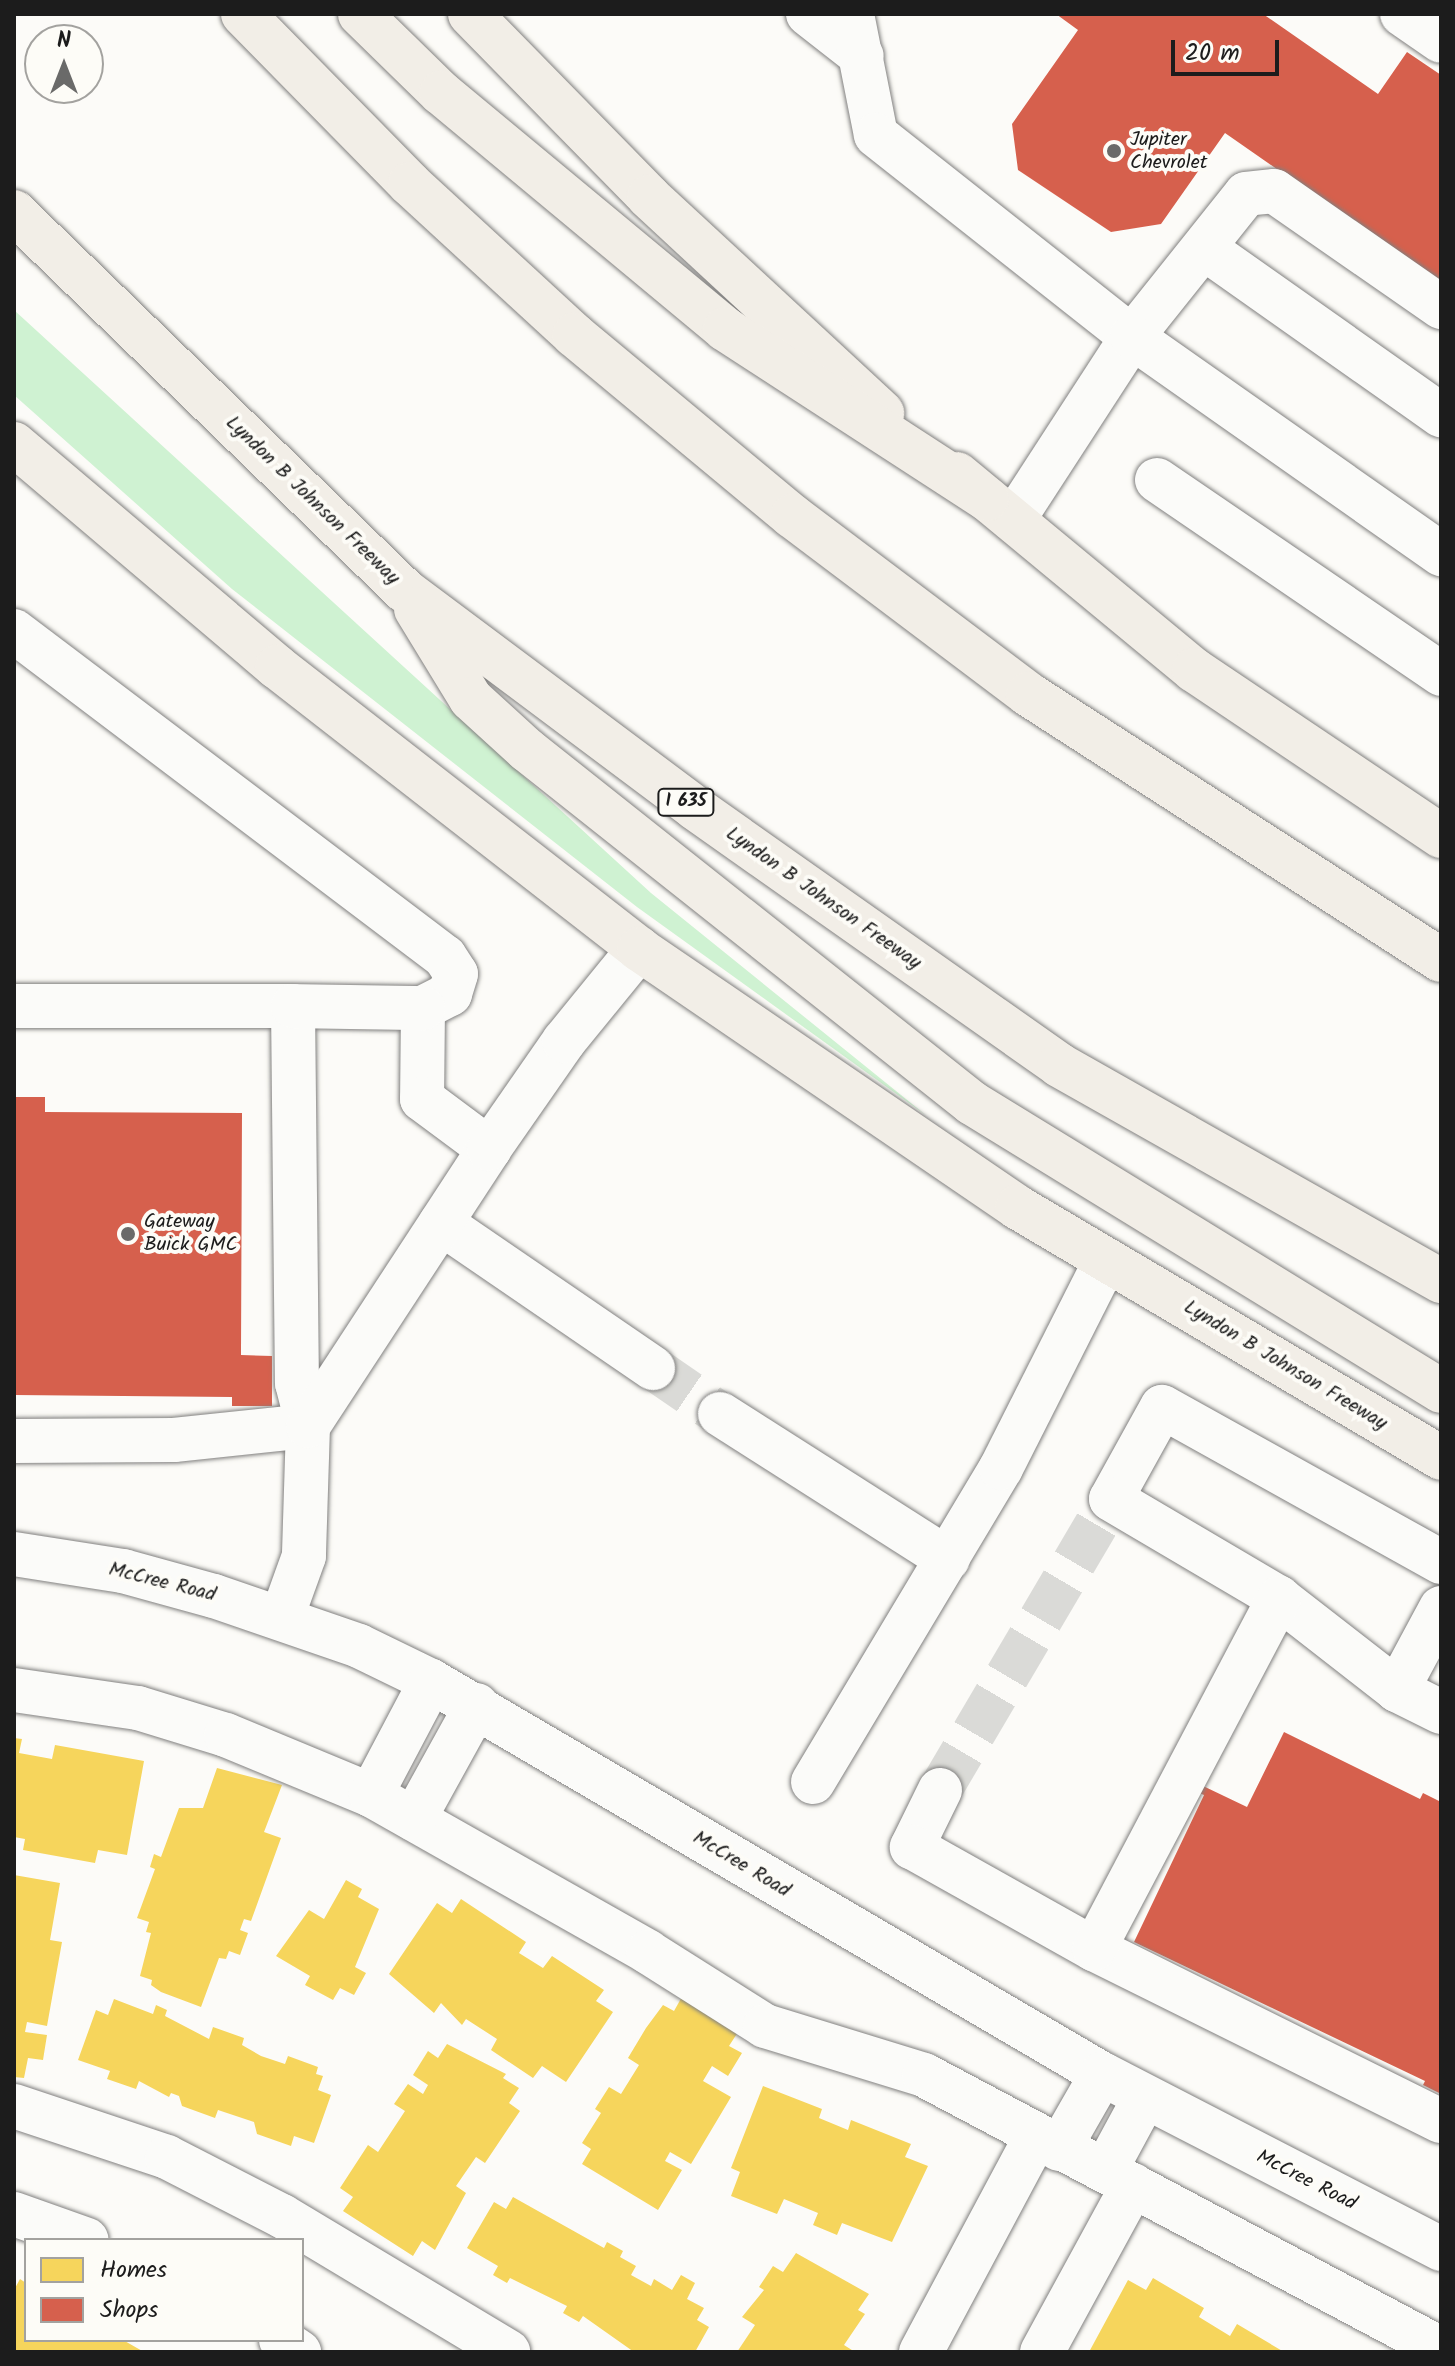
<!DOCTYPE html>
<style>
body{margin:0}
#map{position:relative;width:1455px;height:2366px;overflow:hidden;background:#fcfbf8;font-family:Kalam,sans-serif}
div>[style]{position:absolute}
.green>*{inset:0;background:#cff2d2}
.homes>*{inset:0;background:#f6d55c}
.shops>*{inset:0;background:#d6604d}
.minor-tunnel>*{height:44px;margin-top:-22px;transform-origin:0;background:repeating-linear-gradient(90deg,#dadad7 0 44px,transparent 0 66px)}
.roads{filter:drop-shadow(0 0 2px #81807f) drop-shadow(0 0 2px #81807f)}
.minor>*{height:44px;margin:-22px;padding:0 22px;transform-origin:22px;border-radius:22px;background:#fbfbf9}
.major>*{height:44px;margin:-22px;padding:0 22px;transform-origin:22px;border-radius:22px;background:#f2eee7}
.highway>*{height:44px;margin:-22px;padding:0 22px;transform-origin:22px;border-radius:22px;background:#f2eee7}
.dots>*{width:22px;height:22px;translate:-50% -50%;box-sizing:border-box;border:4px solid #fdfcf7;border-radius:50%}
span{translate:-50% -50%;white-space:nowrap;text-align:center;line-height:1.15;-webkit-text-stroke:8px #fdfcf7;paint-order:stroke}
.shield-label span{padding:2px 6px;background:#fdfcf7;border:2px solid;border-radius:6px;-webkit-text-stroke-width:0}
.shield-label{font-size:18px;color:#1c1c1c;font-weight:700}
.poi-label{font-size:20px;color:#1c1c1c}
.left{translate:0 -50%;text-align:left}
.street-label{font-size:20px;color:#1c1c1c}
.frame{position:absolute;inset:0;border:16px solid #1c1c1c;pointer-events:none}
.legend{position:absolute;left:24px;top:2238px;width:280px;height:104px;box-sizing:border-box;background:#fdfcf7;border:2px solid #a3a29f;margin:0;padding:10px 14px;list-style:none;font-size:24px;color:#1c1c1c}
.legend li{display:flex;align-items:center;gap:16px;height:40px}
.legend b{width:40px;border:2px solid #a3a29f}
.north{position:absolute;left:24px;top:24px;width:80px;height:80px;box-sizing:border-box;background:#fdfcf7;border:2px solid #a3a29f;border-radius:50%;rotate:0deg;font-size:22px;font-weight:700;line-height:32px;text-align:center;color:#1c1c1c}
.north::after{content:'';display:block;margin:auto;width:28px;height:36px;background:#6a6a69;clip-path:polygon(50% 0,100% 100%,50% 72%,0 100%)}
.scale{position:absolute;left:1171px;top:40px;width:108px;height:36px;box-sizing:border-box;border:4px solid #1c1c1c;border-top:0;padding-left:10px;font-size:24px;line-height:28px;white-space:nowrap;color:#1c1c1c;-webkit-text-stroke:6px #fdfcf7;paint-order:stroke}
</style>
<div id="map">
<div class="green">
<div style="clip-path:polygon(14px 310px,651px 893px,927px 1116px,637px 907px,232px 589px,14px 395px)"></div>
</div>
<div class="homes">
<div style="clip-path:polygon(14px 1738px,22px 1739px,19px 1753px,52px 1759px,55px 1745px,144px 1761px,127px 1855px,98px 1850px,95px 1863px,23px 1850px,25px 1839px,14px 1837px)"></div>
<div style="clip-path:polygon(217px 1768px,282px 1785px,264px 1832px,281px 1838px,251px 1921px,244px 1919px,240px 1930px,248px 1933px,240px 1955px,229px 1951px,226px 1959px,219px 1958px,201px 2007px,161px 1992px,151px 1985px,152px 1980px,140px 1976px,151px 1933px,146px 1932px,149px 1922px,137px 1918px,155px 1869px,150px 1867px,154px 1854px,161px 1857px,179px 1808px,203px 1808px)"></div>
<div style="clip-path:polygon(14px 1875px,60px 1883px,50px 1940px,62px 1942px,47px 2026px,27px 2022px,25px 2032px,47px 2035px,43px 2060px,28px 2058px,24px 2078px,14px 2077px)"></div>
<div style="clip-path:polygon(346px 1880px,362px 1889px,358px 1897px,379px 1909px,355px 1967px,366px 1973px,354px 1995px,340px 1988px,333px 2000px,305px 1985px,310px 1976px,276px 1956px,309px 1910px,324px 1919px)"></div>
<div style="clip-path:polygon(461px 1899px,526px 1942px,519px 1953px,543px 1968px,552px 1956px,604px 1990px,596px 2001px,613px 2012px,566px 2082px,542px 2066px,533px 2078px,491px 2050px,497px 2039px,466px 2019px,462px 2025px,441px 2003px,434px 2013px,389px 1974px,437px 1903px,452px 1913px)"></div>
<div style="clip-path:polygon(683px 1995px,740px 2029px,729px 2046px,742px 2053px,728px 2076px,712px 2066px,703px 2081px,731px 2097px,691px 2164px,670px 2152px,665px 2161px,682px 2170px,658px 2210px,582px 2164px,591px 2149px,582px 2143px,601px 2113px,595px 2109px,609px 2087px,621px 2094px,639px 2065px,628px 2058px,646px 2028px,663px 2005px,674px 2011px)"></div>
<div style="clip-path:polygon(114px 1999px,153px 2014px,156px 2005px,167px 2010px,165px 2016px,209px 2039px,213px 2027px,244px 2038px,242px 2045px,261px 2056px,285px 2064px,288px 2056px,318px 2067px,316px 2074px,323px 2076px,318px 2090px,331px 2095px,314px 2143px,294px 2136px,291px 2146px,257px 2134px,254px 2122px,218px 2110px,215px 2118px,182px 2106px,179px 2096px,171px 2093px,169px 2097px,139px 2081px,136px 2089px,107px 2079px,110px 2071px,78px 2060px,96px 2010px,108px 2015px)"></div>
<div style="clip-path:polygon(447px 2044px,506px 2074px,503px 2078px,519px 2088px,509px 2103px,520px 2111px,485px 2163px,476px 2157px,456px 2186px,466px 2193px,435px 2250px,422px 2241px,413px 2256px,343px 2211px,353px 2197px,340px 2188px,368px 2145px,378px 2152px,405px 2111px,394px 2104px,408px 2084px,423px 2094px,428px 2085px,413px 2075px,428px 2051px,438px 2058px)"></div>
<div style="clip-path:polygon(763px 2086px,822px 2109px,819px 2118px,848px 2130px,851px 2120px,911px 2144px,905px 2157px,928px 2166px,892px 2242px,842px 2223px,837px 2235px,813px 2225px,818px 2213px,784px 2199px,777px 2214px,731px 2196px,740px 2172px,731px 2168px)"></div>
<div style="clip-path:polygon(513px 2197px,604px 2248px,607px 2242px,623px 2251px,620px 2257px,636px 2266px,631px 2275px,651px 2286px,654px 2279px,672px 2290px,681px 2275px,695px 2283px,687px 2299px,704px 2308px,697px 2320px,709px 2327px,695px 2352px,634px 2352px,583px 2316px,579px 2322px,563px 2313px,567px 2306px,510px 2278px,507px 2283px,493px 2275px,498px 2266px,467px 2248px,494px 2202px,506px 2209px)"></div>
<div style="clip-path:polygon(796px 2253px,869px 2294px,858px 2310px,865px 2314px,844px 2345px,855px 2352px,737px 2352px,755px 2325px,742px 2317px,764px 2290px,759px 2287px,773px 2266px,783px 2272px)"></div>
<div style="clip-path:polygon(1153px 2278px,1204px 2308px,1199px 2317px,1230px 2336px,1237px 2324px,1284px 2352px,1089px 2352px,1128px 2280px,1146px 2290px)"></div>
<div style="clip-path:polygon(20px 2279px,26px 2283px,26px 2340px,123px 2340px,144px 2352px,14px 2352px,14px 2290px)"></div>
</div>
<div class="shops">
<div style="clip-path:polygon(1056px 14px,1263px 14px,1378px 94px,1407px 52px,1441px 75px,1441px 283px,1225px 133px,1161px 224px,1111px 232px,1018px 170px,1012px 124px,1078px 30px)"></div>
<div style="clip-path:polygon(14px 1097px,45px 1097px,45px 1112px,242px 1113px,241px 1355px,272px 1356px,272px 1406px,232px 1406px,232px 1397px,14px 1395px)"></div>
<div style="clip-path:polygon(1284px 1732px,1420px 1799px,1423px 1793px,1441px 1802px,1441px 2094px,1423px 2085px,1425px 2081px,1134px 1942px,1204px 1795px,1197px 1792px,1201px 1785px,1247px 1807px)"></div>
</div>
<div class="minor-tunnel">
<div style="left:653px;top:1368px;width:81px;rotate:34.5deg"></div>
<div style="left:940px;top:1790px;width:316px;rotate:-59.5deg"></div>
</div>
<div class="roads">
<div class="minor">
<div style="left:808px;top:14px;width:68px;rotate:37.9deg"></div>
<div style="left:852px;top:14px;width:123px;rotate:78.8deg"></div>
<div style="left:876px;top:135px;width:326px;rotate:38.3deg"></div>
<div style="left:1132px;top:337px;width:218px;rotate:123deg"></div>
<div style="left:1402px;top:14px;width:47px;rotate:34.7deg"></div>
<div style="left:1204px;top:248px;width:290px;rotate:35.2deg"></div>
<div style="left:1441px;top:307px;width:203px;rotate:-145.2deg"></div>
<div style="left:1274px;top:191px;width:28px;rotate:174deg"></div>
<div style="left:1246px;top:194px;width:183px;rotate:128.6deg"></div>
<div style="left:1132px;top:337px;width:378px;rotate:35.1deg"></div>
<div style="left:1157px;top:480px;width:344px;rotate:34.3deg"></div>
<div style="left:14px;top:631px;width:540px;rotate:37.1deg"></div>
<div style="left:445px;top:957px;width:20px;rotate:57deg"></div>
<div style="left:456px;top:974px;width:21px;rotate:107deg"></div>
<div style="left:450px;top:994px;width:30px;rotate:153deg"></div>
<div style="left:423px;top:1008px;width:91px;rotate:90.6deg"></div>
<div style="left:422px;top:1099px;width:84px;rotate:36.7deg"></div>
<div style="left:14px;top:1006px;width:279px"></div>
<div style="left:293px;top:1006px;width:377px;rotate:89.4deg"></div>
<div style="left:297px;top:1383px;width:44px;rotate:75.7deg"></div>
<div style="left:308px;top:1426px;width:130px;rotate:91.8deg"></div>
<div style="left:304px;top:1556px;width:65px;rotate:109.8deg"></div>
<div style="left:293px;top:1006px;width:130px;rotate:0.9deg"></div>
<div style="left:441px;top:1223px;width:257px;rotate:34.4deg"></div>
<div style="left:720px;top:1414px;width:270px;rotate:32.5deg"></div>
<div style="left:14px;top:1441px;width:160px;rotate:-0.4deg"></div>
<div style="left:174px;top:1440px;width:135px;rotate:-6deg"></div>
<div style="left:308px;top:1426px;width:331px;rotate:-56.8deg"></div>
<div style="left:489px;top:1149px;width:131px;rotate:-55.2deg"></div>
<div style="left:564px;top:1041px;width:119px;rotate:-50.8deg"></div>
<div style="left:14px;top:1554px;width:110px;rotate:8.9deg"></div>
<div style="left:123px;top:1571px;width:94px;rotate:15.4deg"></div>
<div style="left:214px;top:1596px;width:153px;rotate:19deg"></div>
<div style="left:359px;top:1646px;width:80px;rotate:25.9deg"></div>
<div style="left:431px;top:1681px;width:778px;rotate:30.36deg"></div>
<div style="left:1102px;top:2074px;width:382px;rotate:27.3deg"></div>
<div style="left:1441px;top:1562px;width:319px;rotate:-150.9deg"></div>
<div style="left:1162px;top:1407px;width:105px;rotate:119deg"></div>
<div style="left:1111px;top:1499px;width:195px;rotate:30.5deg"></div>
<div style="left:1279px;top:1598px;width:150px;rotate:37.9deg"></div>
<div style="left:1397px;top:1690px;width:93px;rotate:-61.8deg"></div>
<div style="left:14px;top:1690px;width:125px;rotate:8.3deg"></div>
<div style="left:138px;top:1708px;width:92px;rotate:17.1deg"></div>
<div style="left:226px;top:1735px;width:157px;rotate:22.5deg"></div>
<div style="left:371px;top:1795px;width:318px;rotate:29.5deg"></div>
<div style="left:648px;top:1952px;width:138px;rotate:32.3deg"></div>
<div style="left:765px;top:2026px;width:166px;rotate:17.1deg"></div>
<div style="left:924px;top:2075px;width:585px;rotate:27.92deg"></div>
<div style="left:1397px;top:1690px;width:49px;rotate:26.6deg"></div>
<div style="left:813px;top:1782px;width:366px;rotate:-59.1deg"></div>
<div style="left:1001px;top:1468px;width:233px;rotate:-63.2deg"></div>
<div style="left:940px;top:1790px;width:64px;rotate:116.2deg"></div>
<div style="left:912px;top:1847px;width:209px;rotate:29.3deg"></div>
<div style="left:1094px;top:1949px;width:387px;rotate:26.4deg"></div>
<div style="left:371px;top:1795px;width:129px;rotate:-62.2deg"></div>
<div style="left:414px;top:1819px;width:130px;rotate:-61.1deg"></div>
<div style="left:1094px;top:1949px;width:397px;rotate:-62.2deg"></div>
<div style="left:14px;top:2106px;width:161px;rotate:18.4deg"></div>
<div style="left:167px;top:2157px;width:129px;rotate:27.2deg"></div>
<div style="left:282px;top:2216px;width:264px;rotate:31deg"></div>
<div style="left:1059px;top:2149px;width:86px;rotate:-60.2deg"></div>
<div style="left:1105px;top:2171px;width:84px;rotate:-61.6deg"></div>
<div style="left:14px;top:2214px;width:77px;rotate:19.6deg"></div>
<div style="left:281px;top:2340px;width:22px;rotate:34deg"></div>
<div style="left:921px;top:2352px;width:244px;rotate:-61.9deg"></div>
<div style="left:1042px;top:2352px;width:190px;rotate:-61.4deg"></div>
</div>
<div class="major">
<div style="left:470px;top:14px;width:256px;rotate:45.6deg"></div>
<div style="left:649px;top:197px;width:318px;rotate:42.8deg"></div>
<div style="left:14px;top:444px;width:345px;rotate:40.3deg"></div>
<div style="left:277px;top:667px;width:459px;rotate:37.9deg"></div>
<div style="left:639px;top:949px;width:458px;rotate:34.3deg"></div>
<div style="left:1017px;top:1207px;width:493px;rotate:30.6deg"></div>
<div style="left:957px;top:474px;width:308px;rotate:39.6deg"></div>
<div style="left:1194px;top:670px;width:298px;rotate:33.9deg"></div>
</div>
<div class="highway">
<div style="left:243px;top:14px;width:238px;rotate:45.5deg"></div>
<div style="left:410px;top:184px;width:223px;rotate:42.6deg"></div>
<div style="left:574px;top:335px;width:283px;rotate:39.7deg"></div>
<div style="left:792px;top:516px;width:296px;rotate:37deg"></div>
<div style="left:1028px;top:694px;width:491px;rotate:32.8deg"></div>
<div style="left:360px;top:14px;width:113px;rotate:44.3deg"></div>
<div style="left:441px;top:93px;width:369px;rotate:39.7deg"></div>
<div style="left:725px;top:329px;width:312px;rotate:33deg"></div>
<div style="left:14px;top:212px;width:543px;rotate:44.1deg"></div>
<div style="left:404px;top:590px;width:364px;rotate:36.8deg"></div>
<div style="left:695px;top:808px;width:446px;rotate:35.2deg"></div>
<div style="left:1059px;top:1065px;width:439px;rotate:29.5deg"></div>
<div style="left:416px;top:609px;width:105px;rotate:58.6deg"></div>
<div style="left:471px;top:699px;width:76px;rotate:42.3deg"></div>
<div style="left:527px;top:750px;width:568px;rotate:38.42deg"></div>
<div style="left:972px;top:1103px;width:550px;rotate:31.55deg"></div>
</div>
</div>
<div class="dots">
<div style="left:1114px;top:151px;background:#6a6a69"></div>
<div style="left:128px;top:1234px;background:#6a6a69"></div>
</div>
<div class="shield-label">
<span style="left:686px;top:802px">I 635</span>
</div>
<div class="poi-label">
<span class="left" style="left:1130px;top:152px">Jupiter<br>Chevrolet</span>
<span class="left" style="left:144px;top:1234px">Gateway<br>Buick GMC</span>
</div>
<div class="street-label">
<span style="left:312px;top:501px;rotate:44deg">Lyndon B Johnson Freeway</span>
<span style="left:823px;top:899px;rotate:35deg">Lyndon B Johnson Freeway</span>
<span style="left:1285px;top:1366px;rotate:31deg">Lyndon B Johnson Freeway</span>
<span style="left:162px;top:1583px;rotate:14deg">McCree Road</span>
<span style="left:741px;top:1865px;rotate:31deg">McCree Road</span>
<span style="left:1306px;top:2181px;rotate:27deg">McCree Road</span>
</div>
<div class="frame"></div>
<ul class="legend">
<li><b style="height:22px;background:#f6d55c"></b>Homes</li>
<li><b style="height:22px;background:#d6604d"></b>Shops</li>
</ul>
<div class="north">N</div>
<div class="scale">20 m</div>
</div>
